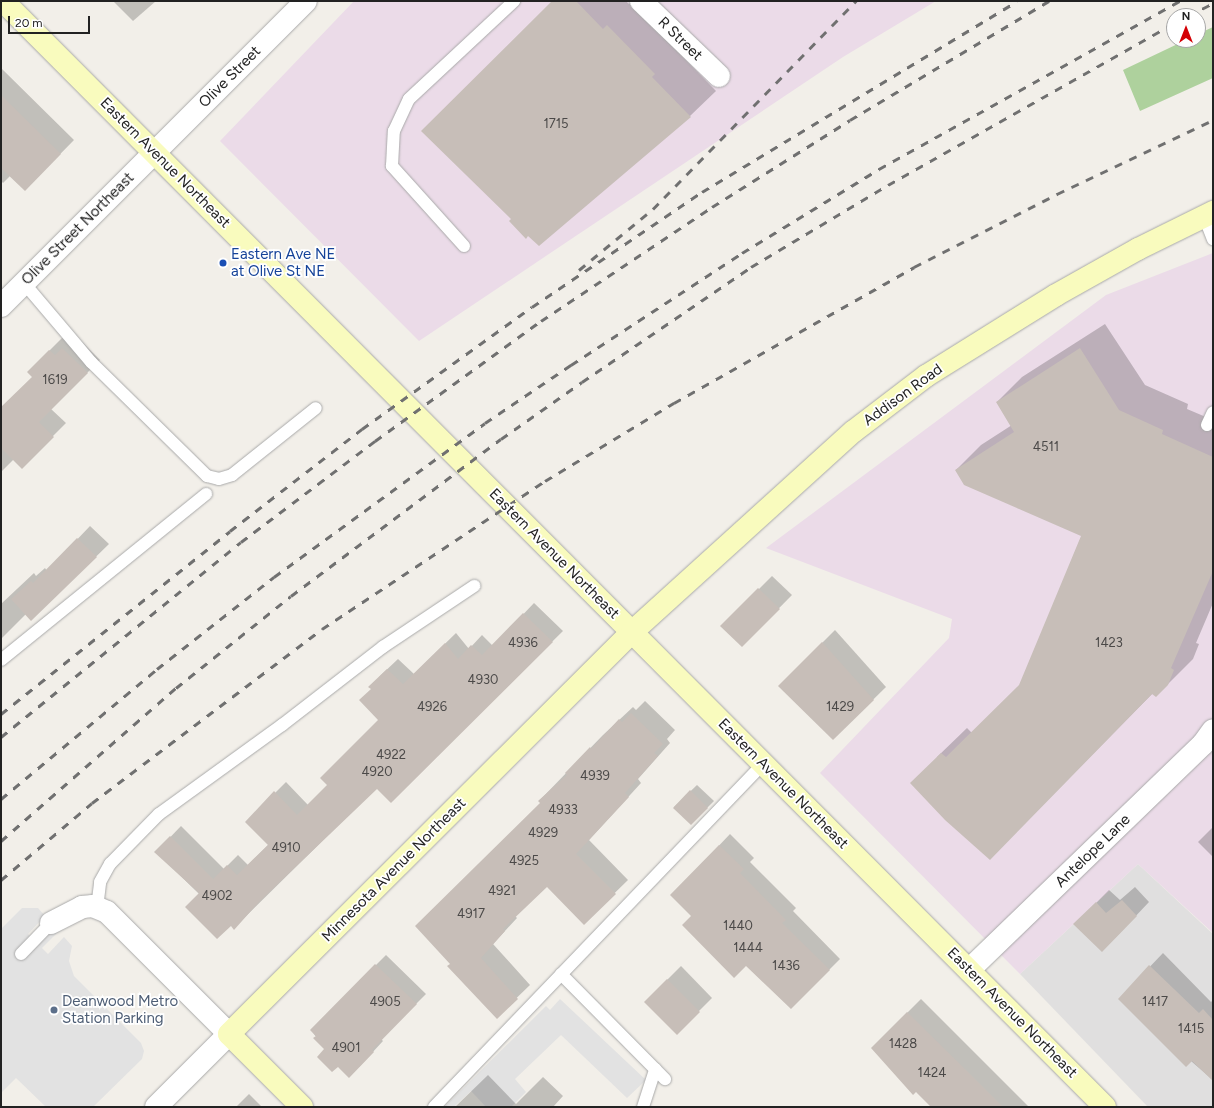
<!DOCTYPE html>
<style>
body{margin:0}
#map{position:relative;width:1214px;height:1108px;overflow:hidden;background:#f2efe9;font-family:Figtree,sans-serif}
div>[style]{position:absolute}
.residential>*{inset:0;background:#e0dfdf}
.industrial>*{inset:0;background:#ebdbe8}
.forest>*{inset:0;background:#aed19d}
.parking>*{inset:0;background:#e2e2e2}
.shadow>*{inset:0;background:#0003}
.building>*{inset:0;background:#c7beb8}
.roads{filter:drop-shadow(0 0 1px #a9a9a9) drop-shadow(0 0 1px #a9a9a9)}
.lane>*{height:12px;margin:-6px;padding:0 6px;transform-origin:6px;border-radius:6px;background:#fff}
.street>*{height:22px;margin:-11px;padding:0 11px;transform-origin:11px;border-radius:11px;background:#fff}
.secondary>*{height:22px;margin:-11px;padding:0 11px;transform-origin:11px;border-radius:11px;background:#f9fbbe}
.rail>*{height:3px;margin-top:-1.5px;transform-origin:0;background:repeating-linear-gradient(90deg,#707070 0 8px,transparent 0 16px)}
.dots>*{width:11px;height:11px;translate:-50% -50%;box-sizing:border-box;border:2px solid #fff;border-radius:50%}
span{translate:-50% -50%;white-space:nowrap;text-align:center;line-height:1.15;-webkit-text-stroke:3.5px #fff;paint-order:stroke}
.number-label{font-size:13px;color:#4b4948}
.number-label span{-webkit-text-stroke-width:0}
.street-label{font-size:15px;color:#222}
.transit-label{font-size:15px;color:#164399}
.left{translate:0 -50%;text-align:left}
.service-label{font-size:15px;color:#4e5e75}
.frame{position:absolute;inset:0;border:2px solid #222;pointer-events:none}
.north{position:absolute;left:1166px;top:8px;width:40px;height:40px;box-sizing:border-box;background:#fff;border:1px solid #a7a7a7;border-radius:50%;rotate:0deg;font-size:11px;font-weight:700;line-height:16px;text-align:center;color:#222}
.north::after{content:'';display:block;margin:auto;width:14px;height:18px;background:#d40005;clip-path:polygon(50% 0,100% 100%,50% 72%,0 100%)}
.scale{position:absolute;left:8px;top:16px;width:82px;height:18px;box-sizing:border-box;border:2px solid #222;border-top:0;padding-left:5px;font-size:12px;line-height:14px;white-space:nowrap;color:#222;-webkit-text-stroke:3px #fff;paint-order:stroke}
</style>
<div id="map">
<div class="residential">
<div style="clip-path:polygon(1138px 864px,1213px 934px,1213px 1107px,1148px 1107px,1020px 974px)"></div>
</div>
<div class="industrial">
<div style="clip-path:polygon(354px 1px,936px 1px,843px 57px,419px 341px,220px 141px)"></div>
<div style="clip-path:polygon(1213px 253px,1213px 933px,1138px 864px,1020px 974px,820px 773px,949px 638px,952px 619px,766px 548px,1106px 295px)"></div>
</div>
<div class="forest">
<div style="clip-path:polygon(1213px 27px,1213px 78px,1140px 111px,1123px 70px,1186px 40px,1198px 40px,1198px 34px)"></div>
</div>
<div class="parking">
<div style="clip-path:polygon(22px 908px,38px 908px,45px 916px,28px 934px,35px 940px,51px 923px,59px 931px,42px 948px,48px 954px,64px 937px,72px 946px,69px 961px,74px 976px,141px 1043px,144px 1051px,142px 1059px,93px 1107px,46px 1107px,16px 1078px,1px 1093px,1px 929px)"></div>
<div style="clip-path:polygon(560px 999px,646px 1080px,627px 1098px,561px 1035px,515px 1079px,526px 1092px,511px 1107px,486px 1107px,471px 1091px,454px 1107px,444px 1107px,546px 1006px,550px 1010px)"></div>
</div>
<div class="shadow">
<div style="clip-path:polygon(113px 1px,156px 1px,133px 21px)"></div>
<div style="clip-path:polygon(554px 1px,626px 1px,629px 4px,633px 1px,680px 48px,677px 51px,716px 91px,690px 116px,539px 245px,512px 219px)"></div>
<div style="clip-path:polygon(1px 68px,74px 140px,25px 190px,10px 176px,3px 183px,1px 181px)"></div>
<div style="clip-path:polygon(1105px 324px,1145px 385px,1188px 404px,1187px 409px,1213px 420px,1213px 603px,1196px 643px,1199px 644px,1193px 659px,1167px 685px,1153px 693px,1015px 833px,937px 757px,967px 728px,972px 733px,1021px 684px,1082px 535px,956px 470px,981px 445px,1012px 425px,997px 402px,1022px 377px)"></div>
<div style="clip-path:polygon(76px 336px,100px 360px,51px 409px,66px 423px,22px 467px,14px 459px,1px 472px,1px 414px,33px 377px,28px 372px,63px 337px)"></div>
<div style="clip-path:polygon(90px 526px,109px 544px,31px 620px,26px 614px,1px 639px,1px 604px,34px 573px,36px 576px,45px 568px,47px 571px)"></div>
<div style="clip-path:polygon(772px 576px,792px 595px,742px 646px,722px 626px)"></div>
<div style="clip-path:polygon(534px 603px,563px 631px,391px 801px,377px 787px,234px 928px,156px 852px,181px 826px,224px 869px,238px 855px,248px 865px,269px 844px,246px 822px,286px 782px,308px 805px,328px 785px,379px 720px,372px 689px,380px 676px,398px 659px,414px 674px,456px 633px,469px 649px,482px 635px,493px 646px)"></div>
<div style="clip-path:polygon(835px 630px,886px 687px,833px 739px,779px 686px)"></div>
<div style="clip-path:polygon(645px 701px,675px 730px,667px 739px,670px 743px,638px 779px,641px 783px,589px 840px,628px 880px,584px 923px,547px 886px,515px 916px,517px 918px,493px 944px,530px 985px,497px 1017px,451px 963px,541px 803px,539px 801px,603px 735px,633px 707px,636px 710px)"></div>
<div style="clip-path:polygon(697px 785px,714px 801px,691px 824px,674px 807px)"></div>
<div style="clip-path:polygon(1213px 827px,1213px 857px,1198px 842px)"></div>
<div style="clip-path:polygon(730px 834px,754px 858px,750px 862px,796px 908px,793px 911px,840px 959px,791px 1008px,672px 895px)"></div>
<div style="clip-path:polygon(1135px 887px,1149px 902px,1115px 938px,1075px 924px,1109px 890px,1120px 900px)"></div>
<div style="clip-path:polygon(1163px 953px,1211px 1002px,1213px 1000px,1213px 1080px,1119px 999px)"></div>
<div style="clip-path:polygon(386px 955px,426px 994px,381px 1039px,383px 1041px,359px 1067px,325px 1049px,311px 1030px)"></div>
<div style="clip-path:polygon(681px 966px,712px 998px,677px 1033px,645px 1002px)"></div>
<div style="clip-path:polygon(921px 999px,1029px 1107px,932px 1107px,872px 1048px)"></div>
<div style="clip-path:polygon(488px 1075px,516px 1104px,543px 1077px,563px 1096px,553px 1107px,455px 1107px)"></div>
<div style="clip-path:polygon(249px 1094px,262px 1107px,236px 1107px)"></div>
</div>
<div class="building">
<div style="clip-path:polygon(552px 1px,576px 1px,603px 29px,607px 25px,655px 74px,652px 77px,691px 117px,539px 246px,528px 236px,526px 239px,509px 221px,511px 219px,421px 131px)"></div>
<div style="clip-path:polygon(1px 95px,61px 154px,25px 191px,1px 168px)"></div>
<div style="clip-path:polygon(62px 348px,88px 373px,39px 422px,54px 437px,22px 469px,1px 448px,1px 407px,32px 377px,27px 372px,49px 350px,55px 355px)"></div>
<div style="clip-path:polygon(1080px 348px,1119px 410px,1163px 430px,1162px 434px,1213px 457px,1213px 571px,1171px 668px,1174px 670px,1168px 685px,1156px 697px,1152px 694px,990px 860px,945px 820px,910px 783px,941px 753px,946px 757px,1019px 685px,1081px 536px,964px 485px,955px 470px,1014px 432px,996px 402px)"></div>
<div style="clip-path:polygon(77px 538px,97px 557px,31px 621px,11px 599px,31px 581px,33px 583px)"></div>
<div style="clip-path:polygon(758px 588px,780px 609px,742px 647px,720px 626px)"></div>
<div style="clip-path:polygon(523px 613px,553px 642px,391px 803px,377px 789px,259px 902px,234px 930px,231px 926px,217px 939px,185px 907px,199px 893px,154px 852px,170px 836px,213px 879px,227px 865px,237px 875px,268px 845px,245px 822px,274px 791px,297px 815px,327px 785px,320px 778px,378px 720px,359px 700px,371px 689px,368px 687px,387px 669px,403px 684px,445px 643px,458px 659px,471px 645px,482px 655px)"></div>
<div style="clip-path:polygon(822px 642px,874px 700px,833px 740px,778px 686px)"></div>
<div style="clip-path:polygon(631px 713px,663px 744px,654px 753px,658px 756px,625px 793px,629px 797px,576px 854px,616px 894px,584px 925px,547px 887px,503px 929px,505px 931px,481px 958px,518px 999px,497px 1019px,447px 966px,450px 964px,415px 926px,540px 803px,538px 801px,567px 775px,565px 773px,590px 747px,591px 749px,619px 719px,622px 722px)"></div>
<div style="clip-path:polygon(690px 790px,708px 808px,691px 825px,673px 808px)"></div>
<div style="clip-path:polygon(719px 845px,744px 869px,740px 873px,786px 920px,782px 923px,830px 970px,791px 1009px,746px 966px,734px 978px,682px 925px,691px 916px,670px 895px)"></div>
<div style="clip-path:polygon(1122px 900px,1137px 916px,1102px 952px,1073px 924px,1096px 902px,1106px 913px)"></div>
<div style="clip-path:polygon(375px 964px,417px 1004px,372px 1050px,374px 1052px,349px 1078px,338px 1067px,332px 1072px,317px 1057px,324px 1049px,313px 1038px,316px 1036px,310px 1030px)"></div>
<div style="clip-path:polygon(1149px 965px,1199px 1013px,1203px 1009px,1213px 1020px,1213px 1081px,1192px 1061px,1186px 1067px,1118px 999px)"></div>
<div style="clip-path:polygon(667px 979px,700px 1012px,677px 1035px,644px 1002px)"></div>
<div style="clip-path:polygon(907px 1012px,965px 1069px,1003px 1107px,931px 1107px,916px 1092px,913px 1095px,871px 1048px)"></div>
</div>
<div class="roads">
<div class="lane">
<div style="left:1204px;top:216px;width:25px;rotate:69deg"></div>
<div style="left:464px;top:246px;width:108px;rotate:-132deg"></div>
<div style="left:392px;top:166px;width:35px;rotate:-87deg"></div>
<div style="left:394px;top:131px;width:35px;rotate:-65deg"></div>
<div style="left:409px;top:99px;width:144px;rotate:-43deg"></div>
<div style="left:24px;top:283px;width:104px;rotate:49.7deg"></div>
<div style="left:91px;top:362px;width:163px;rotate:44.5deg"></div>
<div style="left:207px;top:476px;width:12px;rotate:14deg"></div>
<div style="left:219px;top:479px;width:14px;rotate:-17deg"></div>
<div style="left:232px;top:475px;width:107px;rotate:-38.6deg"></div>
<div style="left:1207px;top:425px;width:14px;rotate:-65deg"></div>
<div style="left:1px;top:660px;width:264px;rotate:-39deg"></div>
<div style="left:97px;top:908px;width:26px;rotate:-83deg"></div>
<div style="left:100px;top:882px;width:21px;rotate:-61deg"></div>
<div style="left:110px;top:864px;width:70px;rotate:-45.6deg"></div>
<div style="left:159px;top:814px;width:152px;rotate:-35.9deg"></div>
<div style="left:282px;top:725px;width:128px;rotate:-37.7deg"></div>
<div style="left:383px;top:647px;width:110px;rotate:-33.8deg"></div>
<div style="left:21px;top:954px;width:43px;rotate:-45.9deg"></div>
<div style="left:561px;top:974px;width:148px;rotate:45.3deg"></div>
<div style="left:434px;top:1107px;width:475px;rotate:-46.2deg"></div>
<div style="left:643px;top:1107px;width:40px;rotate:-72deg"></div>
</div>
<div class="street">
<div style="left:641px;top:1px;width:108px;rotate:43.9deg"></div>
<div style="left:1px;top:306px;width:431px;rotate:-45deg"></div>
<div style="left:51px;top:923px;width:35px;rotate:-27deg"></div>
<div style="left:82px;top:907px;width:11px;rotate:-5deg"></div>
<div style="left:93px;top:906px;width:15px;rotate:23deg"></div>
<div style="left:107px;top:912px;width:173px;rotate:45deg"></div>
<div style="left:229px;top:1034px;width:103px;rotate:135deg"></div>
<div style="left:969px;top:970px;width:325px;rotate:-44deg"></div>
<div style="left:1203px;top:744px;width:17px;rotate:-54deg"></div>
</div>
<div class="secondary">
<div style="left:3px;top:1px;width:1561px;rotate:45.1deg"></div>
<div style="left:302px;top:1107px;width:103px;rotate:-135deg"></div>
<div style="left:229px;top:1034px;width:569px;rotate:-44.93deg"></div>
<div style="left:632px;top:632px;width:299px;rotate:-42.2deg"></div>
<div style="left:854px;top:431px;width:91px;rotate:-37.4deg"></div>
<div style="left:926px;top:376px;width:153px;rotate:-31.9deg"></div>
<div style="left:1056px;top:295px;width:94px;rotate:-29.3deg"></div>
<div style="left:1138px;top:249px;width:84px;rotate:-26.3deg"></div>
</div>
</div>
<div class="rail">
<div style="left:1188px;top:16px;width:28px;rotate:-27deg"></div>
<div style="left:579px;top:270px;width:96px;rotate:-39.5deg"></div>
<div style="left:653px;top:209px;width:291px;rotate:-45.7deg"></div>
<div style="left:1px;top:714px;width:293px;rotate:-38.6deg"></div>
<div style="left:230px;top:531px;width:167px;rotate:-37.7deg"></div>
<div style="left:362px;top:429px;width:209px;rotate:-35.7deg"></div>
<div style="left:532px;top:307px;width:205px;rotate:-34.1deg"></div>
<div style="left:702px;top:192px;width:368px;rotate:-31.2deg"></div>
<div style="left:1px;top:737px;width:309px;rotate:-39.1deg"></div>
<div style="left:241px;top:542px;width:168px;rotate:-37deg"></div>
<div style="left:375px;top:441px;width:205px;rotate:-35.9deg"></div>
<div style="left:541px;top:321px;width:206px;rotate:-33.7deg"></div>
<div style="left:712px;top:207px;width:163px;rotate:-32.2deg"></div>
<div style="left:850px;top:120px;width:232px;rotate:-30.9deg"></div>
<div style="left:1px;top:799px;width:203px;rotate:-39.8deg"></div>
<div style="left:157px;top:669px;width:149px;rotate:-38.2deg"></div>
<div style="left:274px;top:577px;width:261px;rotate:-36.1deg"></div>
<div style="left:485px;top:423px;width:104px;rotate:-34deg"></div>
<div style="left:571px;top:365px;width:204px;rotate:-33.2deg"></div>
<div style="left:742px;top:253px;width:161px;rotate:-31.5deg"></div>
<div style="left:879px;top:169px;width:345px;rotate:-29.2deg"></div>
<div style="left:1px;top:841px;width:232px;rotate:-41.2deg"></div>
<div style="left:176px;top:688px;width:147px;rotate:-38.7deg"></div>
<div style="left:291px;top:596px;width:262px;rotate:-36.8deg"></div>
<div style="left:501px;top:439px;width:99px;rotate:-35.1deg"></div>
<div style="left:582px;top:382px;width:204px;rotate:-34.2deg"></div>
<div style="left:751px;top:267px;width:160px;rotate:-30.9deg"></div>
<div style="left:888px;top:185px;width:329px;rotate:-29.5deg"></div>
<div style="left:1px;top:880px;width:119px;rotate:-40.2deg"></div>
<div style="left:92px;top:803px;width:288px;rotate:-37.1deg"></div>
<div style="left:322px;top:629px;width:268px;rotate:-33.6deg"></div>
<div style="left:545px;top:481px;width:151px;rotate:-31.2deg"></div>
<div style="left:674px;top:403px;width:276px;rotate:-29.5deg"></div>
<div style="left:914px;top:267px;width:161px;rotate:-27deg"></div>
<div style="left:1057px;top:194px;width:173px;rotate:-25.4deg"></div>
</div>
<div class="dots">
<div style="left:223px;top:263px;background:#1a4fb4"></div>
<div style="left:54px;top:1010px;background:#5c6f8a"></div>
</div>
<div class="number-label">
<span style="left:556px;top:124px">1715</span>
<span style="left:55px;top:380px">1619</span>
<span style="left:1046px;top:447px">4511</span>
<span style="left:523px;top:643px">4936</span>
<span style="left:1109px;top:643px">1423</span>
<span style="left:483px;top:680px">4930</span>
<span style="left:432px;top:707px">4926</span>
<span style="left:840px;top:707px">1429</span>
<span style="left:391px;top:755px">4922</span>
<span style="left:377px;top:772px">4920</span>
<span style="left:595px;top:776px">4939</span>
<span style="left:563px;top:810px">4933</span>
<span style="left:543px;top:833px">4929</span>
<span style="left:286px;top:848px">4910</span>
<span style="left:524px;top:861px">4925</span>
<span style="left:502px;top:891px">4921</span>
<span style="left:217px;top:896px">4902</span>
<span style="left:471px;top:914px">4917</span>
<span style="left:738px;top:926px">1440</span>
<span style="left:748px;top:948px">1444</span>
<span style="left:786px;top:966px">1436</span>
<span style="left:385px;top:1002px">4905</span>
<span style="left:1155px;top:1002px">1417</span>
<span style="left:1191px;top:1029px">1415</span>
<span style="left:903px;top:1044px">1428</span>
<span style="left:346px;top:1048px">4901</span>
<span style="left:932px;top:1073px">1424</span>
</div>
<div class="street-label">
<span style="left:680px;top:39px;rotate:44deg">R Street</span>
<span style="left:230px;top:77px;rotate:-45deg">Olive Street</span>
<span style="left:165px;top:163px;rotate:45deg">Eastern Avenue Northeast</span>
<span style="left:78px;top:229px;rotate:-45deg">Olive Street Northeast</span>
<span style="left:903px;top:395px;rotate:-36deg">Addison Road</span>
<span style="left:554px;top:554px;rotate:45deg">Eastern Avenue Northeast</span>
<span style="left:783px;top:784px;rotate:45deg">Eastern Avenue Northeast</span>
<span style="left:1093px;top:851px;rotate:-44deg">Antelope Lane</span>
<span style="left:394px;top:870px;rotate:-45deg">Minnesota Avenue Northeast</span>
<span style="left:1012px;top:1013px;rotate:45deg">Eastern Avenue Northeast</span>
</div>
<div class="transit-label">
<span class="left" style="left:231px;top:263px">Eastern Ave NE<br>at Olive St NE</span>
</div>
<div class="service-label">
<span class="left" style="left:62px;top:1010px">Deanwood Metro<br>Station Parking</span>
</div>
<div class="frame"></div>
<div class="north">N</div>
<div class="scale">20 m</div>
</div>
